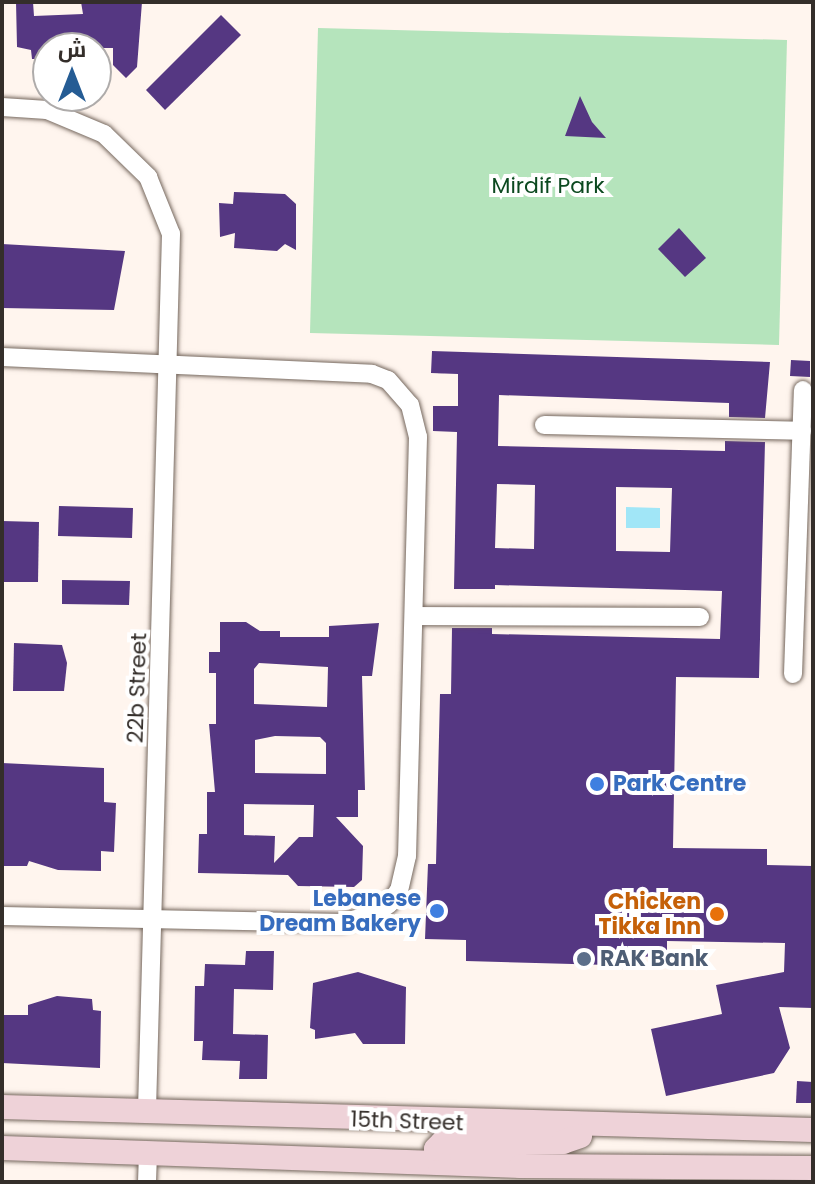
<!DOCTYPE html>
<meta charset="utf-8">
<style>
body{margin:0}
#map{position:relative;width:815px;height:1184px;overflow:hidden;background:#fff5ee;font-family:Poppins,Cairo,sans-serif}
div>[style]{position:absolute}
.green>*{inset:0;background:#b5e4bc}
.water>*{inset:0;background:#a1e6f7}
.building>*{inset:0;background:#553782}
.roads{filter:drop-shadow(0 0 2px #76685e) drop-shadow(0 0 2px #76685e)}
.street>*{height:18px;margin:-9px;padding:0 9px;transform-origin:9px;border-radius:9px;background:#fff}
.secondary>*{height:24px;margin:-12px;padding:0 12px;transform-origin:12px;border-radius:12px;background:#eed2d8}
.dots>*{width:22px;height:22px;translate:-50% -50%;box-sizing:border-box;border:4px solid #fff;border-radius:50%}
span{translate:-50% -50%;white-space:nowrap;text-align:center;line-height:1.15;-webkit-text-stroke:8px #fff;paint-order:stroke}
.park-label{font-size:22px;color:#0c4920}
.street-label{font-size:22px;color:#342e2a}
.shop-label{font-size:22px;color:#366cbe;font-weight:700}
.left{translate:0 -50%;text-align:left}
.right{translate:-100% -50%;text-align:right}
.food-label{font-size:22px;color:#c56008;font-weight:700}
.service-label{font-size:22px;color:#4e5e75;font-weight:700}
.frame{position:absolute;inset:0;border:4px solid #342e2a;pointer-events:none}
.north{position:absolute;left:32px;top:32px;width:80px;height:80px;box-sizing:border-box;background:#fff;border:2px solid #aeabaa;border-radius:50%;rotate:0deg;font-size:22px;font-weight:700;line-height:32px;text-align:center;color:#342e2a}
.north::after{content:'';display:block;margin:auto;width:28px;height:36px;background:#255c94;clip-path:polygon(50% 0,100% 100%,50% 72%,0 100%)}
</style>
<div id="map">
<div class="green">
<div style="clip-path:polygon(318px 28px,787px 40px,779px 345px,310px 333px)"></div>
</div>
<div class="water">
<div style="clip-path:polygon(626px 507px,660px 508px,660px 528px,626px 528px)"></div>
</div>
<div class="building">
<div style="clip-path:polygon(16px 2px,33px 2px,34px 16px,83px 14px,81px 2px,142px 2px,137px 67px,126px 78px,113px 65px,113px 48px,48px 48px,48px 59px,32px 59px,31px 50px,17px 47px)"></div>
<div style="clip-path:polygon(221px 15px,241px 35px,165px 110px,146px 90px)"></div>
<div style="clip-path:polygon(580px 96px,592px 122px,606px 138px,565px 136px)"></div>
<div style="clip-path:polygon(234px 192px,285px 194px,296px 204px,296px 250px,285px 244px,277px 251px,234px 248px,235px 233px,220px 237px,219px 203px,233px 204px)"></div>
<div style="clip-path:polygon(679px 228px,706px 258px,685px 277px,658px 249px)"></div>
<div style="clip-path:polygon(2px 244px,125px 251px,114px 310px,2px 308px)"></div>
<div style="clip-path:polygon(evenodd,432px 351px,770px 362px,765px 418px,729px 417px,729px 403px,499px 395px,498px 446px,725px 451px,725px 441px,765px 442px,759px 678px,676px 677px,673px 848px,767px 849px,767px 865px,813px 866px,813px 1008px,779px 1007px,790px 1048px,774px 1073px,666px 1096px,651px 1029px,722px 1014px,716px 985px,784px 972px,785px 943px,667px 941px,667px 957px,609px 956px,609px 965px,466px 961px,466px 940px,425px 939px,428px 864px,436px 864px,440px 694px,451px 694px,452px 628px,492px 628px,492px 634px,720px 639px,722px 591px,495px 585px,495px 589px,454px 589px,457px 432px,433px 431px,433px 406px,458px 406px,458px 374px,431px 373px,432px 351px,497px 484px,535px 485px,534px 549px,495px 548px,497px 484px,432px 351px,616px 487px,672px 488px,670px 552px,616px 551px,616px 487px)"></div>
<div style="clip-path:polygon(791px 360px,810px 361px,810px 377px,790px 376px)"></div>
<div style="clip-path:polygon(59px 506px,133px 508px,132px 538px,58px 536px)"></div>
<div style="clip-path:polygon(2px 521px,39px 522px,38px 582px,2px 582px)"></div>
<div style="clip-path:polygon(62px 580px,130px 581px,129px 605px,62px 604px)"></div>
<div style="clip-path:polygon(evenodd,220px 622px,246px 622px,260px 631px,280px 631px,280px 637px,329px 637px,329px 626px,379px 623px,372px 676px,362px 676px,365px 790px,358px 790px,358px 817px,336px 817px,363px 846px,362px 880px,354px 887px,298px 886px,288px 875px,198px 873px,199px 834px,207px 834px,207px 792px,215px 792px,209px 724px,216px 724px,216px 673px,209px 673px,209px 652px,220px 652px,220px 622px,259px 663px,328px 667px,327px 707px,254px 704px,254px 669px,259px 663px,220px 622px,275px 736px,320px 737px,326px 743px,326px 774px,255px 773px,255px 740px,275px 736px,220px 622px,244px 804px,314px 805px,313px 837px,299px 837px,274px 863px,275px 836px,244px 835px,244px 804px)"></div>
<div style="clip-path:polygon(14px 643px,62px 645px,67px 663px,64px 691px,13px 691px)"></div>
<div style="clip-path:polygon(2px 763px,104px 768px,104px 802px,116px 803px,114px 852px,101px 851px,101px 871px,58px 870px,29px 861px,27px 866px,2px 866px)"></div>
<div style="clip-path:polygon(246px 951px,274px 951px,273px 990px,234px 989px,233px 1034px,268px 1035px,267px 1079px,239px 1079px,240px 1061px,202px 1060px,203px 1041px,194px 1041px,195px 986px,204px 986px,205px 964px,245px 965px)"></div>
<div style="clip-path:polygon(358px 972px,406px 987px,405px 1044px,363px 1044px,355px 1033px,315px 1039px,315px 1030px,310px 1028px,313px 983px)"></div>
<div style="clip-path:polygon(57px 996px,92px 999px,93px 1010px,101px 1011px,100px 1068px,2px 1063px,2px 1015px,28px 1015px,28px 1005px)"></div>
<div style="clip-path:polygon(797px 1081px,813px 1082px,813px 1103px,796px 1103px)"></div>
</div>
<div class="roads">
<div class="street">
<div style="left:2px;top:107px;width:45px;rotate:3.8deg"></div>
<div style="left:47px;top:110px;width:62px;rotate:22.8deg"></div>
<div style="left:104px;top:134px;width:62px;rotate:44.3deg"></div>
<div style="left:148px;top:177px;width:61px;rotate:68deg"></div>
<div style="left:171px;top:234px;width:878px;rotate:91.57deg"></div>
<div style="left:2px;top:357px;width:370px;rotate:2.6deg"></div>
<div style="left:372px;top:374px;width:17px;rotate:21deg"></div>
<div style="left:388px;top:380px;width:33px;rotate:49deg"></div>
<div style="left:410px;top:405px;width:33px;rotate:76deg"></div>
<div style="left:418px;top:437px;width:419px;rotate:91.5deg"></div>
<div style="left:407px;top:856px;width:35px;rotate:103deg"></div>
<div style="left:399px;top:890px;width:17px;rotate:126deg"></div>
<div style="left:389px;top:904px;width:17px;rotate:144deg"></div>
<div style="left:375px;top:914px;width:35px;rotate:165deg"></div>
<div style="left:341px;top:923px;width:339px;rotate:-178.8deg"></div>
<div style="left:544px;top:425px;width:258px;rotate:1.3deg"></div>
<div style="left:414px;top:616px;width:286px;rotate:0.2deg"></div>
<div style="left:793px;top:674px;width:284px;rotate:-88deg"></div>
<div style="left:147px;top:1182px;width:30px;rotate:-88deg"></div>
</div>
<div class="secondary">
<div style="left:2px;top:1107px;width:811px;rotate:1.62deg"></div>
<div style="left:2px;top:1148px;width:519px;rotate:1.99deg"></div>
<div style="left:521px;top:1166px;width:292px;rotate:0.4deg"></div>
<div style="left:439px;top:1162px;width:13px;rotate:-103deg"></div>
<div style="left:436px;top:1149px;width:10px;rotate:-45deg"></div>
<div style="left:443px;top:1142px;width:120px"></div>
<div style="left:563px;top:1142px;width:18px;rotate:-19deg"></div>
</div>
</div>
<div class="dots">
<div style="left:597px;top:784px;background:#3f7fe0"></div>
<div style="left:437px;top:911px;background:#3f7fe0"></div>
<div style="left:717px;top:914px;background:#e8710a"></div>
<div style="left:584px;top:959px;background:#5c6f8a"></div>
</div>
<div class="park-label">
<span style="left:548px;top:186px">Mirdif Park</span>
</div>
<div class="street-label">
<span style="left:137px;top:688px;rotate:-88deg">22b Street</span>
<span style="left:407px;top:1121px;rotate:2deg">15th Street</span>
</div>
<div class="shop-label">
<span class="left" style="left:613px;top:784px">Park Centre</span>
<span class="right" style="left:421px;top:911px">Lebanese<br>Dream Bakery</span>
</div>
<div class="food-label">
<span class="right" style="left:701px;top:914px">Chicken<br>Tikka Inn</span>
</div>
<div class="service-label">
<span class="left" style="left:600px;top:959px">RAK Bank</span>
</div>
<div class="frame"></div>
<div class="north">ش</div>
</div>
